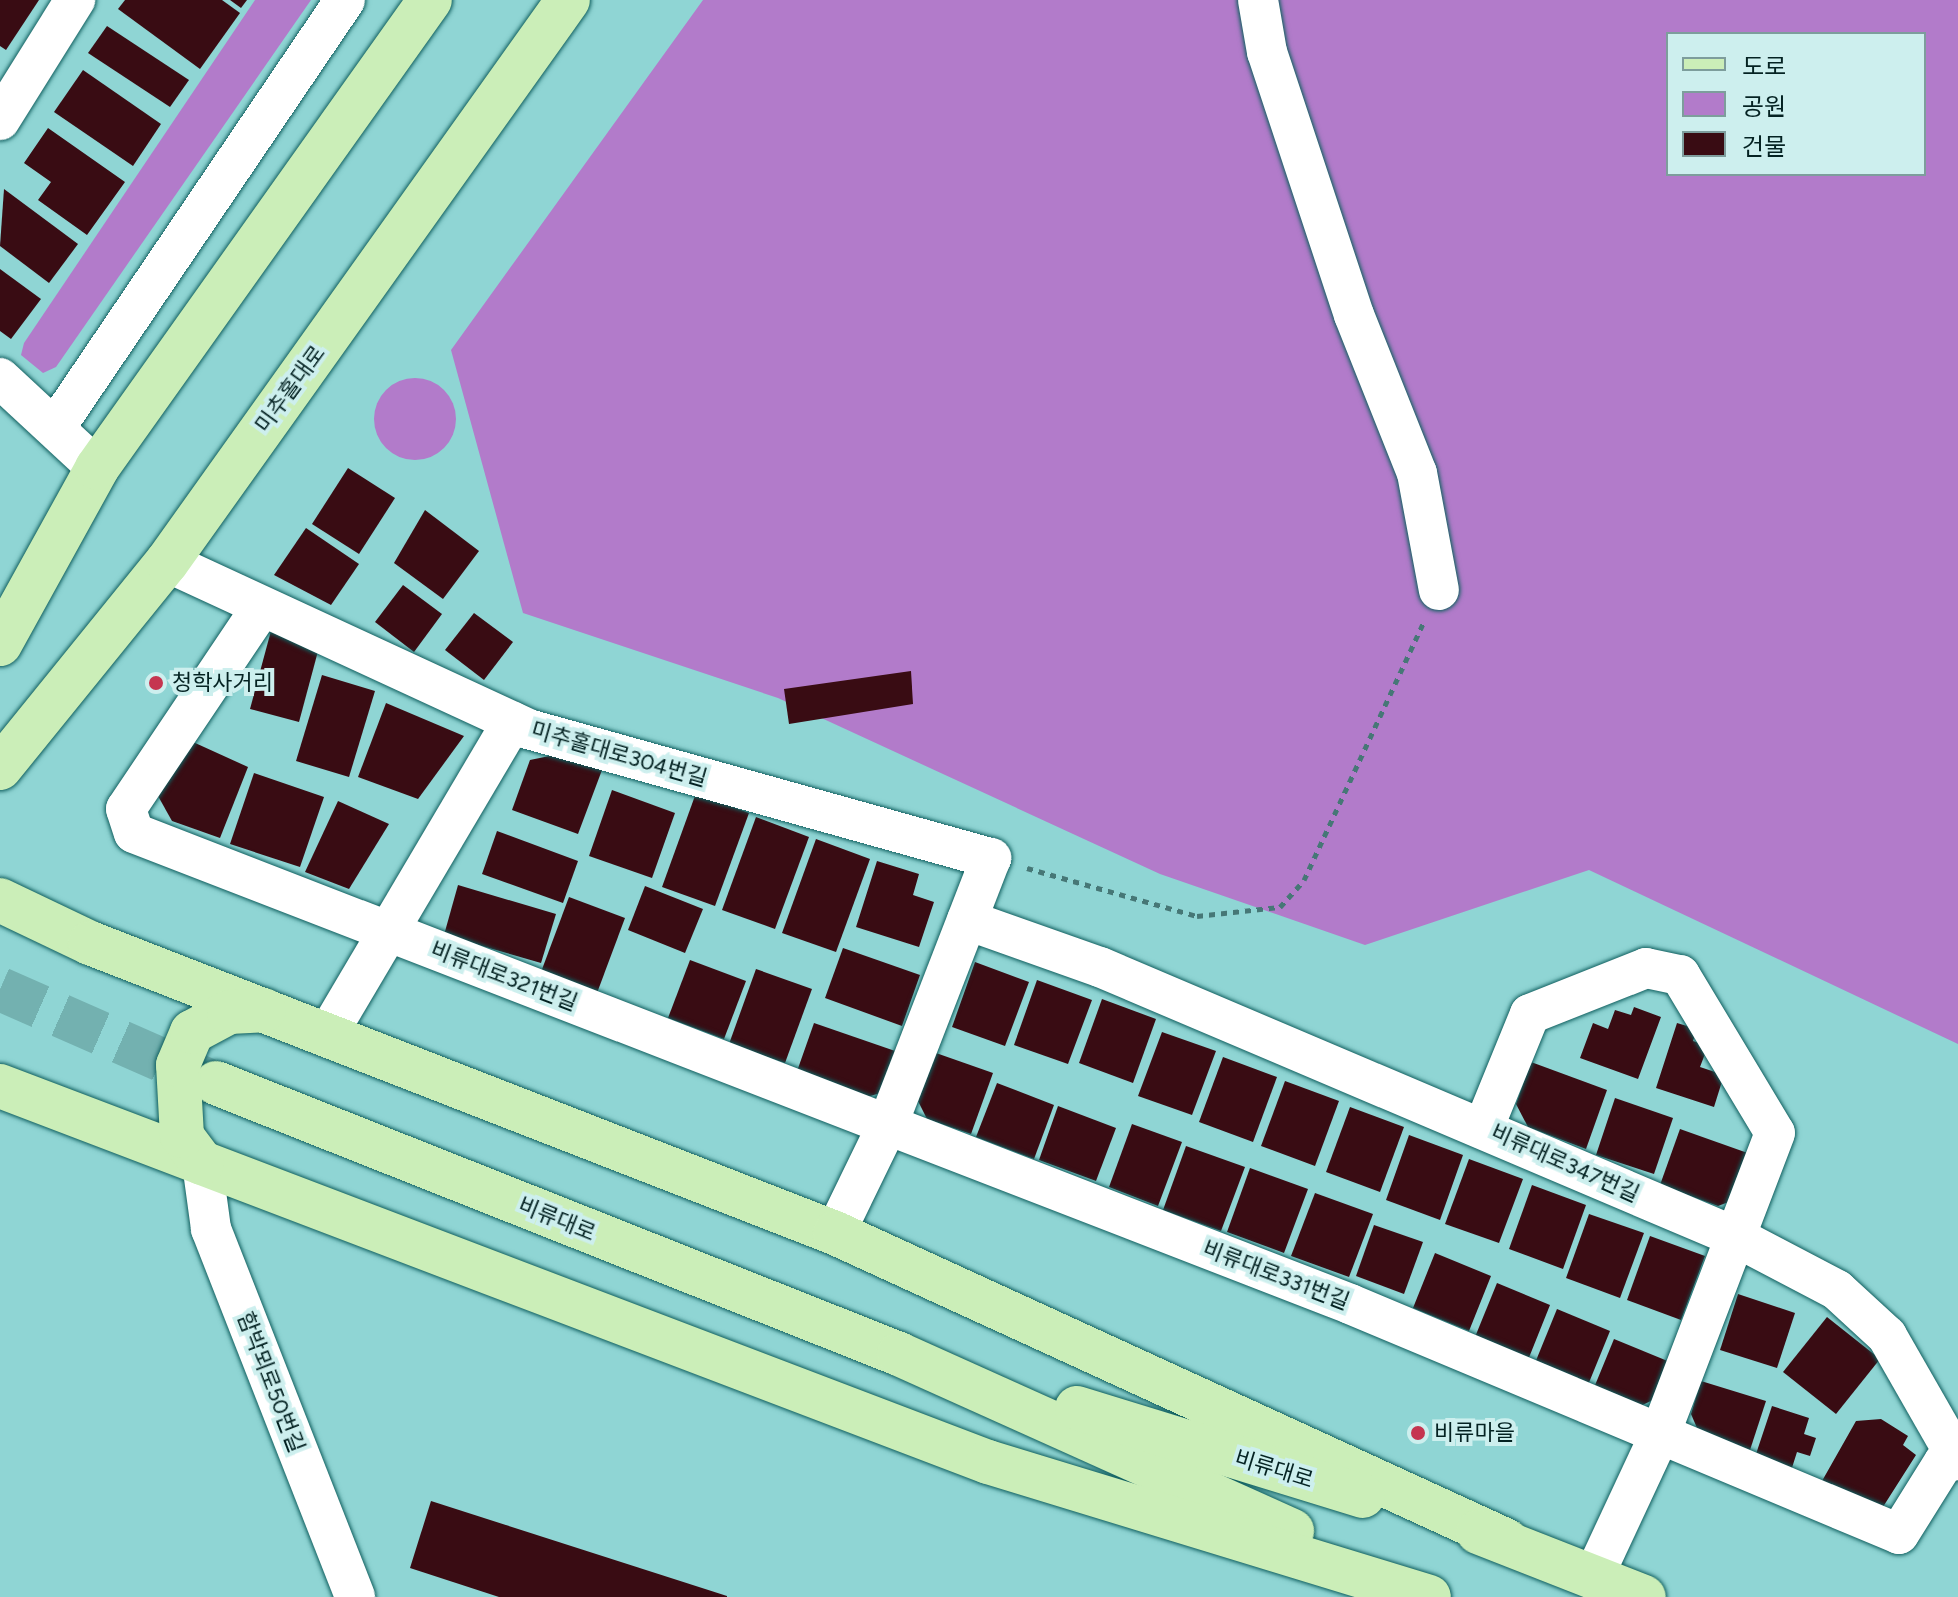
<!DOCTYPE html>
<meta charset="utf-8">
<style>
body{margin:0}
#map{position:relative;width:1958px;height:1597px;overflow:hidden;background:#8fd5d4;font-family:Figtree,"Noto Sans KR",sans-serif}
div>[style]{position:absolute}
.green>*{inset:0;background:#b27bca}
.round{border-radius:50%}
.building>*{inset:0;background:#390c13}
.major-tunnel>*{height:44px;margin-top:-22px;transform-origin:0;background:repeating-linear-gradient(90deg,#73b1b0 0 44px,transparent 0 66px)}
.path>*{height:5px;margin-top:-2.5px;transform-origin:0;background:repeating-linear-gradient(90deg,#467776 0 6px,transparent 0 12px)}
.roads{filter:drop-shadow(0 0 2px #105f5f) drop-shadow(0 0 2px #105f5f)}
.minor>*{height:40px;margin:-20px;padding:0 20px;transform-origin:20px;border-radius:20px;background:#fff}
.major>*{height:44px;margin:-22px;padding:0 22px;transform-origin:22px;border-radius:22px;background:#cbeeb8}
.dots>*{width:22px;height:22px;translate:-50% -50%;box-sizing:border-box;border:4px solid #cdefee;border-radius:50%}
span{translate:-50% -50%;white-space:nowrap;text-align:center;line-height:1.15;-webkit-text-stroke:8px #cdefee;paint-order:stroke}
.street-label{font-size:22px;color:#042222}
.poi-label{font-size:22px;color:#042222}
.left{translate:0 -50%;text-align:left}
.legend{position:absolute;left:1666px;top:32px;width:260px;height:144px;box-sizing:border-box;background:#cdefee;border:2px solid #7d9d9c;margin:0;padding:10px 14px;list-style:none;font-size:24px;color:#042222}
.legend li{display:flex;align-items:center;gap:16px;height:40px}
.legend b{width:40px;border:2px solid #7d9d9c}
</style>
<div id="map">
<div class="green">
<div style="clip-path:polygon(255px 0,311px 0,56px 367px,43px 373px,21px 355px,24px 343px)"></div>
<div style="clip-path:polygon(evenodd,703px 0,1958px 0,1958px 1044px,1589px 870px,1365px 945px,1160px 874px,778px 698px,523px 613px,451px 350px,703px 0,1668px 34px,1924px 34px,1924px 174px,1668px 174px,1668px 34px)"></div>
<div class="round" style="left:374px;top:378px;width:82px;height:82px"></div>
</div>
<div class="building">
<div style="clip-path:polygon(0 0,39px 0,6px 50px,0 46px)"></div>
<div style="clip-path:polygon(125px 0,222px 0,240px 13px,200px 69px,118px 9px)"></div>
<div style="clip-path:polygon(230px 0,247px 0,241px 8px)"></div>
<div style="clip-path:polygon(107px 26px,189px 80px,170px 107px,88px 53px)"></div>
<div style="clip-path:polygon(83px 70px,161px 124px,133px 166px,54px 112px)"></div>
<div style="clip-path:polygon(48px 128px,125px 182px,87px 235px,38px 200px,51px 182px,24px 163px)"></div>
<div style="clip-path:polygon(4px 189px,78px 244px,49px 283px,0 246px)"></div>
<div style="clip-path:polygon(0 269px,41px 299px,11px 339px,0 331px)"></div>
<div style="clip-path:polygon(348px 468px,395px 498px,359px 554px,312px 524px)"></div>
<div style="clip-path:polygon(425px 510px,479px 551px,443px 599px,394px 563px)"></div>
<div style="clip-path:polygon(306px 528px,359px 564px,331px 605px,274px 575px)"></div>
<div style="clip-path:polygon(403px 585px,442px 614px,414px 652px,375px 622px)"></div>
<div style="clip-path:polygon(474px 613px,513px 642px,484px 680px,445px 650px)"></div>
<div style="clip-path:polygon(272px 627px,321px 640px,299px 722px,250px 709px)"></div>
<div style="clip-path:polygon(911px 671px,913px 704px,789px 724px,784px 689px)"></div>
<div style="clip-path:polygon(322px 675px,375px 691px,349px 777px,296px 761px)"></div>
<div style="clip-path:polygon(386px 703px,464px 736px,418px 799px,358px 777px)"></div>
<div style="clip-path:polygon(193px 742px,248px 767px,220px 838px,172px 821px,158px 796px)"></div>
<div style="clip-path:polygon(559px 754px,602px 770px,578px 834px,512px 810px,530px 760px)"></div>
<div style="clip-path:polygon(254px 773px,324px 797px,300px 867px,230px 844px)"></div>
<div style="clip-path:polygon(612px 790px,675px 813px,652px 878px,589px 856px)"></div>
<div style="clip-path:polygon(696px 793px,749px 813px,715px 906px,662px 887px)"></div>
<div style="clip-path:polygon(338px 801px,389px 824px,349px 889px,305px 872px)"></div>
<div style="clip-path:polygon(756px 817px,809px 837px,775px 929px,722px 910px)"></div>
<div style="clip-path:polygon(497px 831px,578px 861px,563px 903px,482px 874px)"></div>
<div style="clip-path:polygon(816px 839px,870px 859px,836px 952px,782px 933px)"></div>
<div style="clip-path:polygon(877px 861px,919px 874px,913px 895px,934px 902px,919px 947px,856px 927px)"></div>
<div style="clip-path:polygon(458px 885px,556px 914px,541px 963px,444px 935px)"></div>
<div style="clip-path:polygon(645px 886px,703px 909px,685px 953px,628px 930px)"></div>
<div style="clip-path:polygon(569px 897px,625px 918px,597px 993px,541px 972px)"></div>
<div style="clip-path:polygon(843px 948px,920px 975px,902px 1026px,825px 998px)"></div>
<div style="clip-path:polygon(690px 960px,746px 981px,724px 1039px,668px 1018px)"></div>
<div style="clip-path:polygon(975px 962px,1029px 982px,1005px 1046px,952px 1027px)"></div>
<div style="clip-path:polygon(756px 969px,812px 989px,785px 1063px,729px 1044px)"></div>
<div style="clip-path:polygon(1037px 980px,1092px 1000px,1068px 1064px,1014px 1045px)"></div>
<div style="clip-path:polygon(1102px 999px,1156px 1019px,1133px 1083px,1079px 1063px)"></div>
<div style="clip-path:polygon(1634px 1007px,1661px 1017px,1638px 1079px,1580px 1058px,1593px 1023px,1608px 1029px,1615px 1010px,1631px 1015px)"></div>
<div style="clip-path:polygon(814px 1023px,898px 1052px,884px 1092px,860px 1099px,795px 1077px)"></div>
<div style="clip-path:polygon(1677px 1023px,1697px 1029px,1693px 1041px,1708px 1046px,1700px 1067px,1724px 1075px,1714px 1107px,1656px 1088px)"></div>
<div style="clip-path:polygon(1162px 1032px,1216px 1051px,1192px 1115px,1138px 1096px)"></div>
<div style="clip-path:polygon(936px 1053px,993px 1073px,971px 1134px,927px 1119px,918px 1101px)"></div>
<div style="clip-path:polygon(1223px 1057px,1277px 1077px,1253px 1142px,1199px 1122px)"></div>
<div style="clip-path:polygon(1531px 1062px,1607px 1090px,1586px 1149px,1528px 1127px,1516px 1104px)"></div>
<div style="clip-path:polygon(1285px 1081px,1339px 1101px,1315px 1166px,1261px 1146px)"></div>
<div style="clip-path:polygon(997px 1083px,1054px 1105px,1034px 1159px,976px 1137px)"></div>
<div style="clip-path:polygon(1615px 1098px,1673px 1118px,1654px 1174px,1596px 1155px)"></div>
<div style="clip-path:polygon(1058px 1106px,1116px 1128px,1096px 1181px,1039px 1160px)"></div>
<div style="clip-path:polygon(1350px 1107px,1404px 1127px,1380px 1192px,1326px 1172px)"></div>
<div style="clip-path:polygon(1132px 1124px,1182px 1142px,1158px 1206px,1109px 1187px)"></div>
<div style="clip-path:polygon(1680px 1129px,1756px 1156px,1742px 1197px,1718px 1206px,1660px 1185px)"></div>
<div style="clip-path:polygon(1409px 1135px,1463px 1155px,1440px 1220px,1386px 1200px)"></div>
<div style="clip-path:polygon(1186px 1146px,1245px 1167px,1221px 1231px,1163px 1210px)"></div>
<div style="clip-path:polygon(1469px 1159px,1523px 1179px,1499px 1243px,1445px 1224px)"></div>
<div style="clip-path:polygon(1250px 1168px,1308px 1189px,1284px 1253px,1227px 1232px)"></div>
<div style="clip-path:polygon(1532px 1185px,1586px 1205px,1563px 1269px,1509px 1249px)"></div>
<div style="clip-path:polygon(1315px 1193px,1373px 1214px,1349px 1277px,1291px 1256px)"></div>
<div style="clip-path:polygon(1589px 1214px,1644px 1233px,1620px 1298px,1566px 1278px)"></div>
<div style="clip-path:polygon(1374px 1225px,1423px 1242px,1404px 1294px,1356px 1276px)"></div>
<div style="clip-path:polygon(1650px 1236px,1705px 1256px,1681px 1320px,1627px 1300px)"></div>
<div style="clip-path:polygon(1435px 1253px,1491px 1276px,1469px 1331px,1413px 1308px)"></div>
<div style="clip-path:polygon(1497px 1283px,1550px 1305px,1528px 1360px,1475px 1337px)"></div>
<div style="clip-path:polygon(1738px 1294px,1795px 1313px,1777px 1368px,1720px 1350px)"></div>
<div style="clip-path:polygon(1557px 1309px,1610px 1331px,1588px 1385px,1535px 1363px)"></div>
<div style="clip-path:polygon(1827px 1317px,1880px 1359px,1836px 1414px,1783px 1372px)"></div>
<div style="clip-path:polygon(1614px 1339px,1670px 1362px,1655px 1399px,1630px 1411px,1591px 1395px)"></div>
<div style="clip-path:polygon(1701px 1381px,1766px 1401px,1750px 1450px,1700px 1435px,1691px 1414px)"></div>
<div style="clip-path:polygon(1772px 1406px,1809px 1418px,1804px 1434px,1816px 1438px,1810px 1456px,1797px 1452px,1790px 1474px,1753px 1463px)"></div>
<div style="clip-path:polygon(1881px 1419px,1908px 1436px,1903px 1445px,1916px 1455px,1881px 1510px,1822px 1481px,1856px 1421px)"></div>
<div style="clip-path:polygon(431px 1501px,727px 1596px,727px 1597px,499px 1597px,410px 1568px)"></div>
</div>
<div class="major-tunnel">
<div style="left:0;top:989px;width:234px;rotate:23.7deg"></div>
</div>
<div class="path">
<div style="left:1027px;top:868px;width:177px;rotate:15.8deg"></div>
<div style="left:1197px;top:916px;width:83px;rotate:-6.2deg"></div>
<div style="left:1280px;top:907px;width:36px;rotate:-48deg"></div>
<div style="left:1304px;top:880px;width:285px;rotate:-65.1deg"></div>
</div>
<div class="roads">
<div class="minor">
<div style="left:1258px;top:0;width:53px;rotate:80.2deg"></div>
<div style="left:1267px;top:52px;width:277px;rotate:71.7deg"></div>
<div style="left:1354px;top:315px;width:170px;rotate:68.3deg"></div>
<div style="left:1417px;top:473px;width:119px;rotate:79.4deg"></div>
<div style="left:0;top:120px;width:142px;rotate:-58deg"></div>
<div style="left:0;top:378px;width:132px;rotate:42.9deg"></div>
<div style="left:57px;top:425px;width:513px;rotate:-55.88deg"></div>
<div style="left:167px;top:562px;width:398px;rotate:24.8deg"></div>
<div style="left:528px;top:729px;width:481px;rotate:15.6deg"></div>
<div style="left:991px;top:858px;width:285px;rotate:111.2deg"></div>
<div style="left:888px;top:1124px;width:121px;rotate:115.9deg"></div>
<div style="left:261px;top:608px;width:242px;rotate:123.9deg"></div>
<div style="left:126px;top:809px;width:25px;rotate:72deg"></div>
<div style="left:134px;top:833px;width:1304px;rotate:21.17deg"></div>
<div style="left:1350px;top:1304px;width:595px;rotate:22.73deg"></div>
<div style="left:1899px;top:1534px;width:85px;rotate:-58deg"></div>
<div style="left:1944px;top:1462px;width:14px;rotate:-8deg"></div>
<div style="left:967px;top:920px;width:141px;rotate:19.5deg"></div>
<div style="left:1100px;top:967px;width:693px;rotate:23.01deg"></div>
<div style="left:1738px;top:1238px;width:112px;rotate:27.7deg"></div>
<div style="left:1837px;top:1290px;width:68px;rotate:42.6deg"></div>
<div style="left:1887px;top:1336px;width:143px;rotate:60.2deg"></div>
<div style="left:327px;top:1035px;width:364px;rotate:-59.4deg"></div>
<div style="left:1483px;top:1129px;width:124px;rotate:-67.8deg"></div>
<div style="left:1530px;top:1014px;width:125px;rotate:-21.6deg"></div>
<div style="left:1646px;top:968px;width:35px;rotate:12deg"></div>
<div style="left:1680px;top:975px;width:184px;rotate:59deg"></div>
<div style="left:1775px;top:1133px;width:322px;rotate:110.9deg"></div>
<div style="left:1660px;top:1434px;width:159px;rotate:115deg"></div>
<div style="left:202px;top:1163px;width:67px;rotate:82.2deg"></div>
<div style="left:211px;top:1229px;width:395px;rotate:68.6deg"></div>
</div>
<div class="major">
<div style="left:0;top:644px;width:201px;rotate:-61.1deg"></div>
<div style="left:97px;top:468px;width:574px;rotate:-54.57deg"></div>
<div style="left:0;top:768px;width:265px;rotate:-51deg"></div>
<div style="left:167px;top:562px;width:690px;rotate:-54.49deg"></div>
<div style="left:0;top:900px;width:100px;rotate:25.5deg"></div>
<div style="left:90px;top:943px;width:799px;rotate:21.27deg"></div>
<div style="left:835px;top:1233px;width:739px;rotate:24.62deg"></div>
<div style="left:216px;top:1083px;width:735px;rotate:21.64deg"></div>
<div style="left:899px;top:1354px;width:431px;rotate:24.2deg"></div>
<div style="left:0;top:1086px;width:1057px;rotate:20.84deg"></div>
<div style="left:988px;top:1462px;width:461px;rotate:17deg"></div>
<div style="left:202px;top:1163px;width:34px;rotate:-127deg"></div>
<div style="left:182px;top:1136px;width:71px;rotate:-93.2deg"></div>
<div style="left:178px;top:1065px;width:36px;rotate:-67deg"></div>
<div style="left:192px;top:1032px;width:42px;rotate:-28.4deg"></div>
<div style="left:229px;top:1012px;width:35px;rotate:-3deg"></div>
<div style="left:1077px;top:1408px;width:299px;rotate:17.1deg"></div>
<div style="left:1478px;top:1532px;width:178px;rotate:21.4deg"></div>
</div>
</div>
<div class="dots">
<div style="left:156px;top:683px;background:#c53550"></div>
<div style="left:1418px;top:1433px;background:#c53550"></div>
</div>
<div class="street-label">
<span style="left:290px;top:389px;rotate:-54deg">미추홀대로</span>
<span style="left:619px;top:754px;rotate:16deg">미추홀대로304번길</span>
<span style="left:504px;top:976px;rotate:21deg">비류대로321번길</span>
<span style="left:1565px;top:1163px;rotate:24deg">비류대로347번길</span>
<span style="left:557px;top:1219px;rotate:22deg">비류대로</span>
<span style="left:1276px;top:1275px;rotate:21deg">비류대로331번길</span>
<span style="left:271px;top:1382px;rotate:69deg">함박뫼로50번길</span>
<span style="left:1274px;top:1469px;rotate:17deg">비류대로</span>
</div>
<div class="poi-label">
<span class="left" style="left:172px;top:683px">청학사거리</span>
<span class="left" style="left:1434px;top:1433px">비류마을</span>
</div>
<ul class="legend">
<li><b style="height:10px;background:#cbeeb8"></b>도로</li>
<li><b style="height:22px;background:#b27bca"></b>공원</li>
<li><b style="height:22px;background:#390c13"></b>건물</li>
</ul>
</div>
